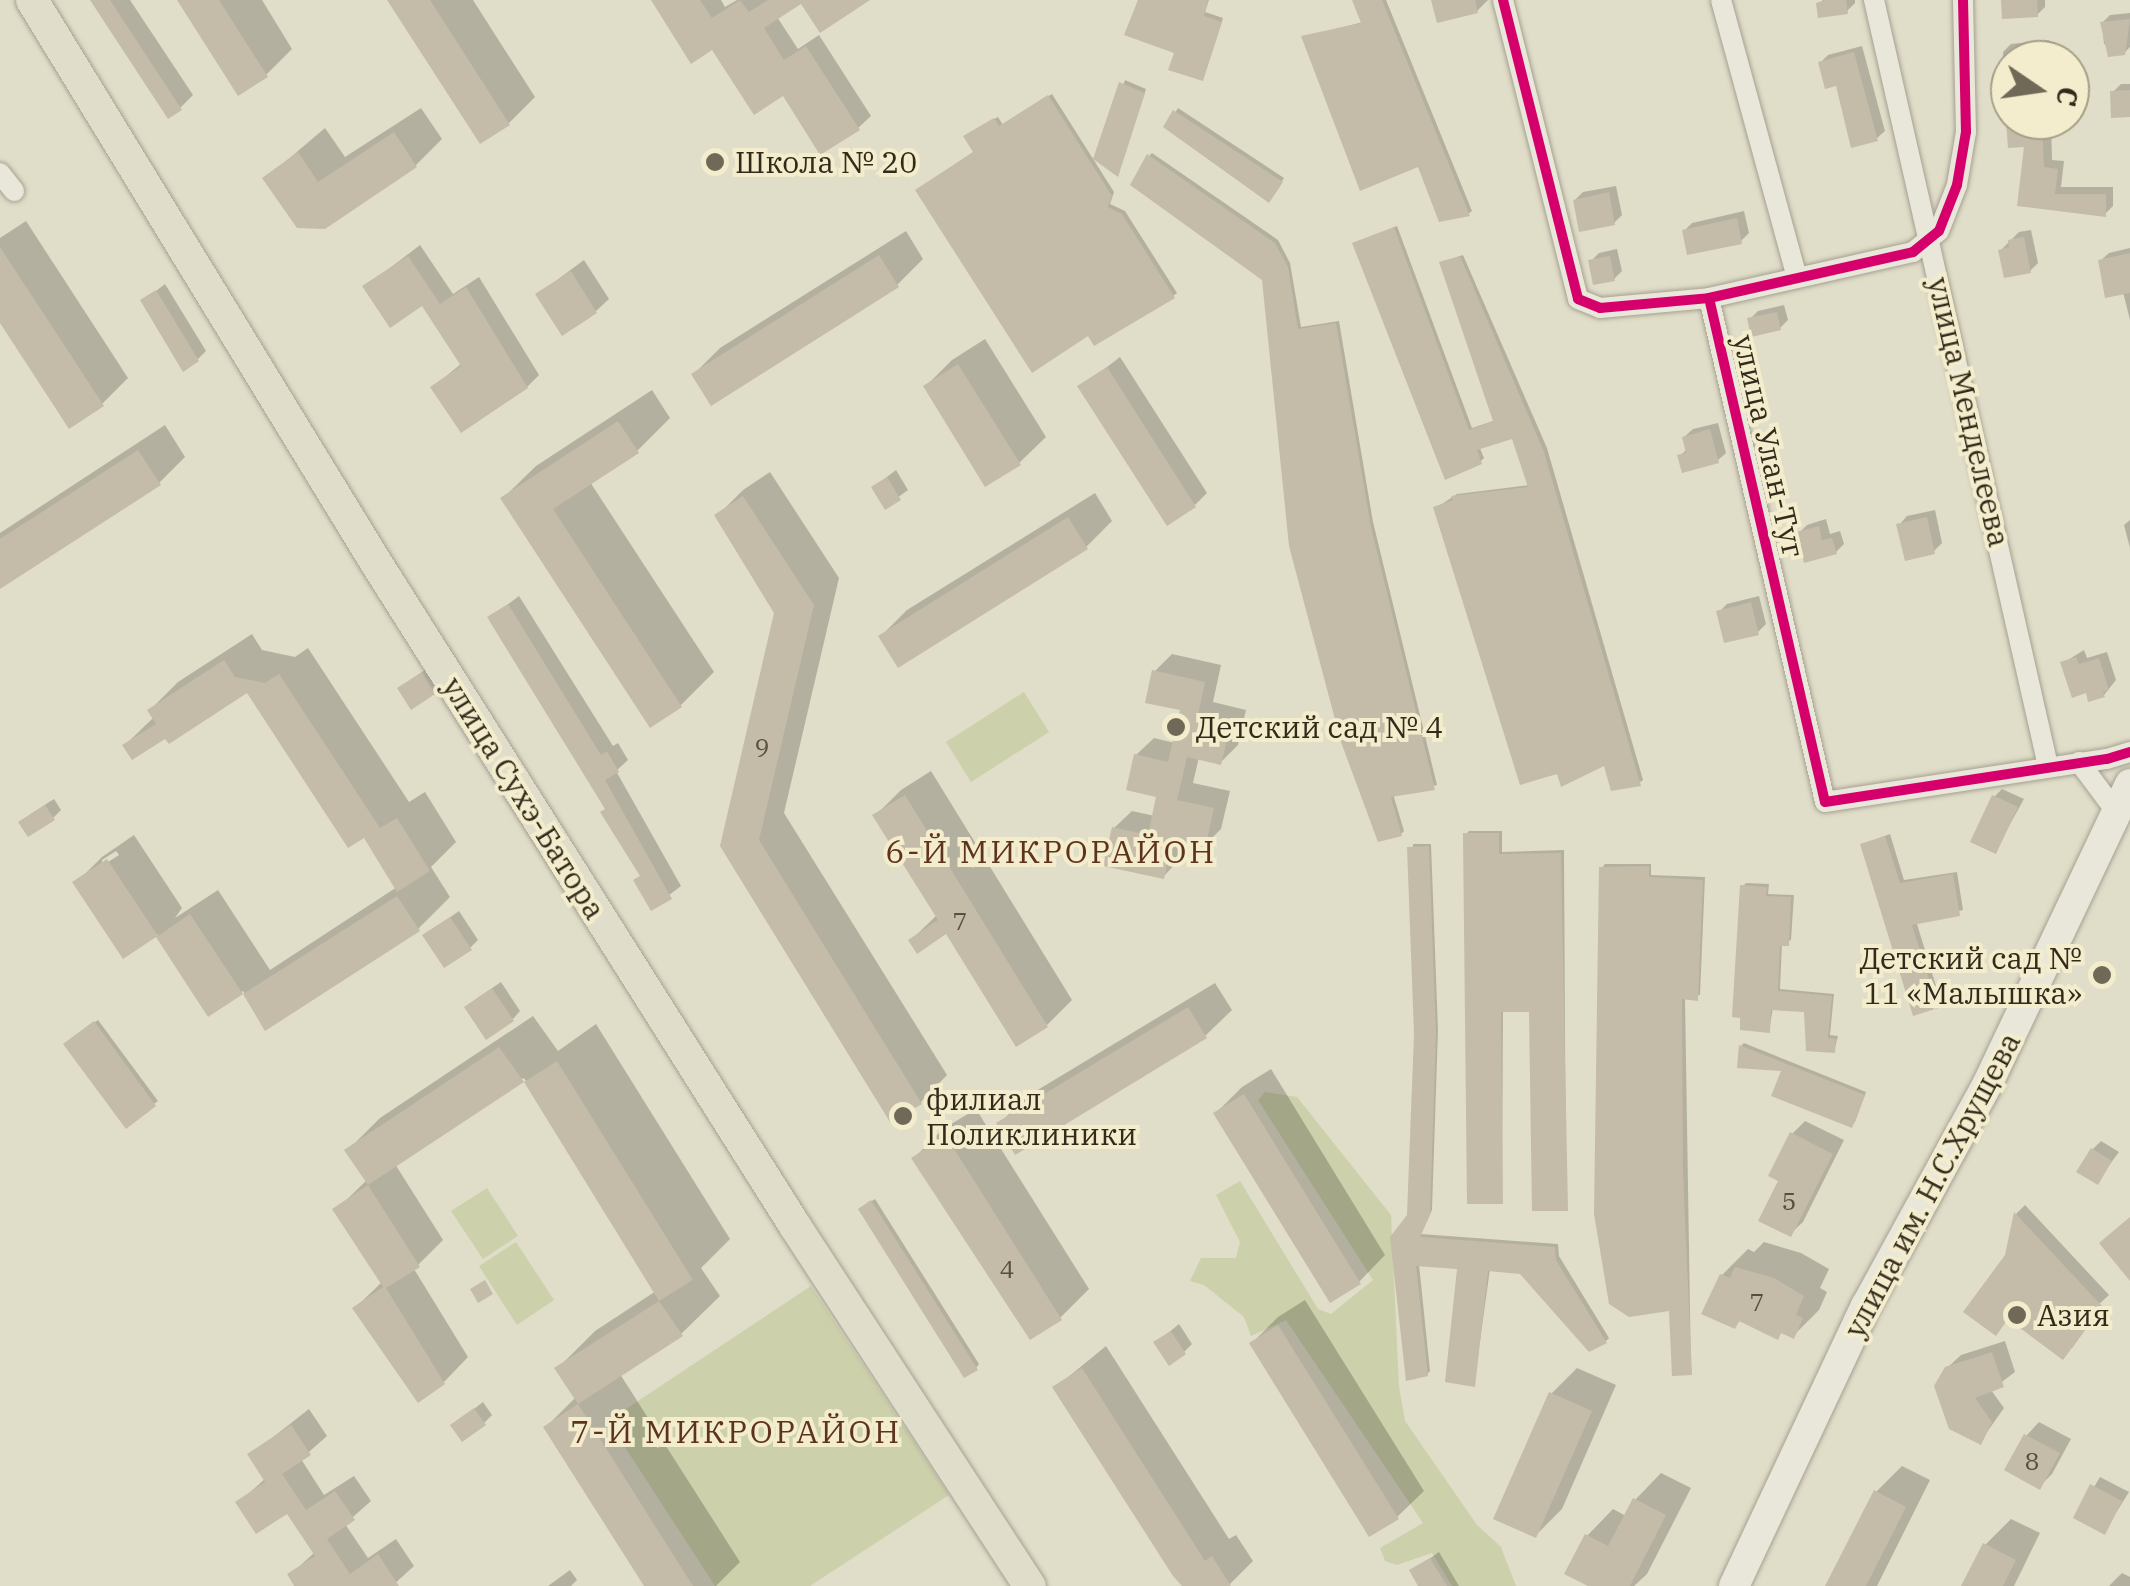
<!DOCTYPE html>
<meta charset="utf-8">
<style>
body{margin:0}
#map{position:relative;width:2130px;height:1586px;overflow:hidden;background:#e0ddc8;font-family:"IBM Plex Serif",serif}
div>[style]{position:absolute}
.green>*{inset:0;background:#ccd1ab}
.shadow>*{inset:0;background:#0003}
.building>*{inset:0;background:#c4bba9}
.roads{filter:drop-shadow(0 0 2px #a5a192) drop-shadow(0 0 2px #a5a192)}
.minor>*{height:20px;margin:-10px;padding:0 10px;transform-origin:10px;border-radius:10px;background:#e9e6da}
.secondary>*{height:30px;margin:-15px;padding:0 15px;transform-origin:15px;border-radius:15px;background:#e9e6da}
.primary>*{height:32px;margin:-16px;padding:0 16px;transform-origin:16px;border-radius:16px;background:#e0ddcb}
.cycleway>*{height:10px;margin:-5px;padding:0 5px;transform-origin:5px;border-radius:5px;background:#d6006c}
.dots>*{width:28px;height:28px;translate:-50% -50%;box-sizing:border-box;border:5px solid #f3edcd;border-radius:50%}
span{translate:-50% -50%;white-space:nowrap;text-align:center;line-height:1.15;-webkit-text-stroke:8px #f3edcd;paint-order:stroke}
.number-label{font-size:25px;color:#574e3f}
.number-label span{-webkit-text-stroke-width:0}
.poi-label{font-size:30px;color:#332a1c}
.left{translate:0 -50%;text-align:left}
.right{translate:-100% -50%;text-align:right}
.street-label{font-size:30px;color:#332a1c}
.neighbourhood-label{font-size:32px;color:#5d331d;letter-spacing:2.5px}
.north{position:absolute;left:1990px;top:40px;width:100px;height:100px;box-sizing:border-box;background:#f3edcd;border:2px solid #a69f86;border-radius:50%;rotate:103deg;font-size:28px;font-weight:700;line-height:40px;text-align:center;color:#332a1c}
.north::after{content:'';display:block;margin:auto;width:35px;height:45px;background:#706958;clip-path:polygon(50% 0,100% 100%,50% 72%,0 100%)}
</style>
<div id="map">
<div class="green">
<div style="clip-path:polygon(1024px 692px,1049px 732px,971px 782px,946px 742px)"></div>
<div style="clip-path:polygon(1265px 1092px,1297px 1097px,1391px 1215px,1399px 1387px,1405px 1421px,1477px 1525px,1501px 1547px,1516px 1586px,1452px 1586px,1432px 1553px,1397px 1565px,1385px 1561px,1380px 1548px,1423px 1523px,1286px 1320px,1251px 1336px,1244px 1317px,1204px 1285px,1190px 1281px,1201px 1258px,1236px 1258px,1240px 1242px,1216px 1195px,1240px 1181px,1318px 1309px,1331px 1314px,1373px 1280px,1258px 1100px)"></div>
<div style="clip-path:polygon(487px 1188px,518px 1236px,483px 1259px,451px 1211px)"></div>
<div style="clip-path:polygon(516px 1242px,554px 1300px,517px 1325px,479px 1266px)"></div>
<div style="clip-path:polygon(811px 1286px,949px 1495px,810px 1586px,715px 1586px,608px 1421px)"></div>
</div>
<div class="shadow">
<div style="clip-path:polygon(93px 0,130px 0,193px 95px,180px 108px)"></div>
<div style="clip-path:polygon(180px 0,262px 0,292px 49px,266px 75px)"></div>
<div style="clip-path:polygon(390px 0,473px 0,535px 97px,509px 123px,481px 141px)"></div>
<div style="clip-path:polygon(654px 0,721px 0,725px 7px,737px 0,866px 0,802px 1px,777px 17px,798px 49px,819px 35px,871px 116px,858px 128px,784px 93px,713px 47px)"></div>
<div style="clip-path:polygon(1141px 0,1209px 0,1205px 12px,1223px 18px,1203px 78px)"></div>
<div style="clip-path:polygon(1354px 0,1386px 0,1472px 211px,1468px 214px,1304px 37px,1363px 22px)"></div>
<div style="clip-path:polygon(1434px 0,1488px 0,1477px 11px)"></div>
<div style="clip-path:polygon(1823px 0,1855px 0,1855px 3px,1847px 11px,1819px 4px)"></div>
<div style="clip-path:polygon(2004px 0,2045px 0,2045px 7px,2037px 15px)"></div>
<div style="clip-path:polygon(2130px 13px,2130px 47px,2124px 53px,2104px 44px,2102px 23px,2110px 15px)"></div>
<div style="clip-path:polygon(2049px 40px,2049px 60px,2010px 60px,2010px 120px,2051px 120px,2052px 160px,2064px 161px,2061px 187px,2113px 187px,2113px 206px,2105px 214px,2020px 204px,2027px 144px,2010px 145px,2003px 52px,2011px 44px)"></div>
<div style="clip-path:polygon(1862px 46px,1885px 131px,1876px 139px,1820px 63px,1828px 55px)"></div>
<div style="clip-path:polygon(1125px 80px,1146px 89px,1118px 173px,1096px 158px)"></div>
<div style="clip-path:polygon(2121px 84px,2130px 84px,2130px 114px,2113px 92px)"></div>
<div style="clip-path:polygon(1052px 94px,1114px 192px,1110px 204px,1125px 211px,1177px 293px,1173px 296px,976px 152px,969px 133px,998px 117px,1003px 125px)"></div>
<div style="clip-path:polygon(421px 108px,442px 139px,416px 165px,324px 226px,265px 179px,325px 128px,345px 157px)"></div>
<div style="clip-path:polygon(1178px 108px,1284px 178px,1272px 197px,1166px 127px)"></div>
<div style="clip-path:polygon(1152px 153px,1278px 240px,1290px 263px,1301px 327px,1339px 321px,1373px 522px,1437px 785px,1393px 794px,1404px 831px,1401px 834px,1379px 839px,1264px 278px,1149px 156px)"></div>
<div style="clip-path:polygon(1616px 186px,1622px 215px,1614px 223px,1575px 200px,1583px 192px)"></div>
<div style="clip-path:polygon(1744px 211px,1749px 233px,1741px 241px,1684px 231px,1692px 223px)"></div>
<div style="clip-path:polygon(26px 221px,128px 378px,102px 404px,0 318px,0 238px)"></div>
<div style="clip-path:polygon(1397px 226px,1472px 428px,1496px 420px,1442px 262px,1463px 255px,1547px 448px,1643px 780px,1639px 783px,1606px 762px,1559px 771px,1436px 508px,1457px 494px,1530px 485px,1513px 436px,1479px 446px,1484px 458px,1480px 462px,1355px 244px)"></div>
<div style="clip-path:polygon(2031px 230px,2038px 263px,2030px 271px,2001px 250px,2019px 232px)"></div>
<div style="clip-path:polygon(906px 231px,923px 259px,897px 285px,694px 374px,720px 348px)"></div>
<div style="clip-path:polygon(420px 245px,453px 294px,479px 277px,539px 375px,527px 387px,433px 387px,462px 363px,423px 302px,365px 287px)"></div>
<div style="clip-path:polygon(2130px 248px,2130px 320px,2123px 292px,2100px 261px,2109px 253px)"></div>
<div style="clip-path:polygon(1617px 249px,1622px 271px,1614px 279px,1591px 261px,1599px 253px)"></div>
<div style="clip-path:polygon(584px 260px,609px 299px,596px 311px,538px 294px)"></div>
<div style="clip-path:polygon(165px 284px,206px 351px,198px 359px,143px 301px)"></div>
<div style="clip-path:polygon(1784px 305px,1788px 320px,1780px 328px,1750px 319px,1758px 311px)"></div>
<div style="clip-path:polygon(985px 339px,1046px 437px,1019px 463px,926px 386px,952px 360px)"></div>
<div style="clip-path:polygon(1120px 357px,1207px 493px,1195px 505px,1081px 387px)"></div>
<div style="clip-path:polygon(652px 390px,670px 418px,637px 451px,590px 482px,714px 672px,681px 705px,651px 725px,503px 498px,536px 466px)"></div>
<div style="clip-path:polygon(1718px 423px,1726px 453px,1717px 461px,1680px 456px,1687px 449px,1684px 437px,1693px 429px)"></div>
<div style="clip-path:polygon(165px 425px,185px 457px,159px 483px,0 586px,0 533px)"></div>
<div style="clip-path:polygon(896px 470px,908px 490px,886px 506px,874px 487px)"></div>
<div style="clip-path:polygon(770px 472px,839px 578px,784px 813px,947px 1075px,921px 1102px,891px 1119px,723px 846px,776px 612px,717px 516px,743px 490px)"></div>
<div style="clip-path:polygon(1095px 493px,1112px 521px,1086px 547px,881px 636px,907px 610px)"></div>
<div style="clip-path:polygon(1935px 510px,1942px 543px,1934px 551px,1899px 525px,1907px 516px)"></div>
<div style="clip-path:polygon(1826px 519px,1830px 534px,1840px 531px,1844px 544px,1836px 552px,1799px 533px,1807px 525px)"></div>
<div style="clip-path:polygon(2130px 520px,2130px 548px,2124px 525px)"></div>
<div style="clip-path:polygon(519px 596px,613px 746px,618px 743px,628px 760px,616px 771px,681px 886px,652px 908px,642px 875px,608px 808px,490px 618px)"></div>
<div style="clip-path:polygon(1759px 596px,1766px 624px,1758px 632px,1719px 612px,1727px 604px)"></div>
<div style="clip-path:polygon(evenodd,252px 634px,262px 650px,295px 657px,308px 648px,409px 802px,425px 792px,456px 842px,431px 867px,450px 897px,418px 929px,266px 1027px,243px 991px,209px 1013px,157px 934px,124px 956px,76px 883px,102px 857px,134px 835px,182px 908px,175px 918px,218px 890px,270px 970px,397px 887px,364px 835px,247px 690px,166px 735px,125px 745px,154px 717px,150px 710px,178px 682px,252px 634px,116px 851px,119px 855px,102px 866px,102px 860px,116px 851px)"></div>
<div style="clip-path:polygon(2084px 650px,2087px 658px,2107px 652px,2116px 680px,2104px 695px,2063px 663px)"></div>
<div style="clip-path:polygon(1172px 654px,1221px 665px,1213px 702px,1246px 710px,1238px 745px,1221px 762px,1199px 757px,1193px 783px,1230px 791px,1221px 829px,1204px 846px,1184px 842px,1180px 859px,1163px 877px,1114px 828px,1132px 811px,1155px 816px,1159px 795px,1136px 755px,1154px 738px,1175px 743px,1183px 708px,1154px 672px)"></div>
<div style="clip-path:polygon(430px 666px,442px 684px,434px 692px,400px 689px)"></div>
<div style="clip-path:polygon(931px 771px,1072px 1000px,1047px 1025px,947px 931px,911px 940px,937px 915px,876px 815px,901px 790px)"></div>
<div style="clip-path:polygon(2002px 789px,2024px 799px,1995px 851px,1994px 797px)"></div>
<div style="clip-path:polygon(54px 799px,61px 810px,53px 818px,29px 815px)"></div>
<div style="clip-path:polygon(1469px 831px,1502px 831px,1502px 852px,1564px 850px,1566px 1208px,1531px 1009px,1503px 1010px,1502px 1201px,1466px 834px)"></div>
<div style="clip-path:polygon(1890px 834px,1904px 880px,1957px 872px,1963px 910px,1916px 921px,1941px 1002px,1936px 1006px,1863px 844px)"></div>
<div style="clip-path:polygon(1413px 844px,1431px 844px,1438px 1030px,1432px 1210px,1421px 1234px,1558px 1244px,1559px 1256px,1609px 1338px,1606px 1341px,1521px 1272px,1490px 1269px,1474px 1384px,1459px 1267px,1419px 1264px,1430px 1371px,1427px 1374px,1410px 1216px,1416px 1034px)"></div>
<div style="clip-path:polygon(1605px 864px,1651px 864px,1651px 875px,1705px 877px,1700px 995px,1685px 996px,1691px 1373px,1671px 1308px,1602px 868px)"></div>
<div style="clip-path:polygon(1746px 883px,1769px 884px,1768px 894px,1794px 895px,1791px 940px,1782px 943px,1780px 989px,1834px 994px,1830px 1035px,1838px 1036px,1834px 1051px,1807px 1009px,1773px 1008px,1769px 1030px,1743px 886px)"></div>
<div style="clip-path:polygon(459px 911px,478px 940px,470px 948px,425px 935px)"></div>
<div style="clip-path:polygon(501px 982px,520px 1011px,513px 1019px,476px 999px)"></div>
<div style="clip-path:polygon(1215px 983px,1232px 1010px,1205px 1036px,1000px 1123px,1026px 1097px)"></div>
<div style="clip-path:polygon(533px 1016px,558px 1051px,596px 1024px,730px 1239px,701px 1268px,720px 1296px,681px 1334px,620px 1374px,740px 1562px,716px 1586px,647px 1586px,546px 1427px,576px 1397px,557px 1369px,595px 1331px,656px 1291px,524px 1078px,395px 1164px,443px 1240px,414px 1269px,468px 1357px,444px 1382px,355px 1308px,382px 1282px,336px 1210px,367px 1180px,347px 1151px,380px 1118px)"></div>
<div style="clip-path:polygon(98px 1020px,158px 1101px,126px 1125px,70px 1041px)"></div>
<div style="clip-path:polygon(1744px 1043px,1866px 1092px,1855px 1122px,1851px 1125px,1785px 1068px,1741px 1046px)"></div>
<div style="clip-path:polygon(1271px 1069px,1385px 1255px,1359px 1282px,1216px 1113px,1242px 1087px)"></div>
<div style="clip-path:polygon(976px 1109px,1089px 1289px,1060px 1318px,914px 1158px,943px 1129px)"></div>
<div style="clip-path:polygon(1805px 1121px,1844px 1140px,1803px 1222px,1790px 1234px,1781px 1180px,1792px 1134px)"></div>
<div style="clip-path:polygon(2101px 1141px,2119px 1152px,2097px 1182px,2093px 1149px)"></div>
<div style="clip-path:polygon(875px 1199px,979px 1364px,976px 1368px,864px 1206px)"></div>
<div style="clip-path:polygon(2025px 1205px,2109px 1295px,2087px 1315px,2093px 1319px,2072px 1348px,2007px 1256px,2016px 1214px)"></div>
<div style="clip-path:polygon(1764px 1242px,1801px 1253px,1829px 1269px,1820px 1288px,1827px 1292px,1819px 1310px,1793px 1336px,1783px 1331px,1777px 1337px,1741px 1320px,1734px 1326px,1722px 1275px,1748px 1249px,1754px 1252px)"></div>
<div style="clip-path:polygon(1305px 1300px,1424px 1491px,1397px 1517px,1252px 1343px,1278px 1317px)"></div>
<div style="clip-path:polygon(1179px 1324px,1192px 1344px,1184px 1352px,1157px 1342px)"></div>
<div style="clip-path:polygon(2005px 1341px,2015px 1372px,1991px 1390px,2004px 1408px,1980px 1442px,1947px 1368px,1961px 1355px)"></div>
<div style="clip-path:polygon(1106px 1346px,1229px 1539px,1236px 1535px,1253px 1561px,1228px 1586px,1185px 1586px,1056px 1387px)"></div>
<div style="clip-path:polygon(1577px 1368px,1616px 1385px,1562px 1509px,1536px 1535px,1551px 1394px)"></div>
<div style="clip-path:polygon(483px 1402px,492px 1415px,484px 1423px,453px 1425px)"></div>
<div style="clip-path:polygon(309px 1409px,327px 1436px,301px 1459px,324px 1495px,354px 1476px,371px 1501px,345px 1524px,368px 1558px,396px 1539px,414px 1566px,392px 1586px,297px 1586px,290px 1575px,315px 1552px,287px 1510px,239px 1502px,266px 1478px,250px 1455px)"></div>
<div style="clip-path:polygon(2039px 1422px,2071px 1439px,2052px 1474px,2039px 1487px,2008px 1469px,2027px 1435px)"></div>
<div style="clip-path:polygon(1902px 1466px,1930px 1480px,1877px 1586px,1828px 1586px,1876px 1492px)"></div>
<div style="clip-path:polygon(1661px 1473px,1691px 1488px,1647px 1574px,1634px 1586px,1593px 1586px,1587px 1536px,1613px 1509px,1626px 1516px,1635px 1500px)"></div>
<div style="clip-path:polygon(2100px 1477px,2129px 1492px,2104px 1532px,2076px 1517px)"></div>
<div style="clip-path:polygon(2011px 1519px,2040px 1533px,2014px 1586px,1964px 1586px,1985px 1545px)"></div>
<div style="clip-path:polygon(1439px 1552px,1459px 1586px,1430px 1586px,1412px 1571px)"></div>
<div style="clip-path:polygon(570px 1570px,577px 1580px,571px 1586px,548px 1586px)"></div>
<div style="clip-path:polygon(2122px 1573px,2130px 1577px,2130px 1586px,2109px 1586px)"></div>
</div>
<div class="building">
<div style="clip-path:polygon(90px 0,110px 0,182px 110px,168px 119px)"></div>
<div style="clip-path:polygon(177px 0,219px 0,268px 77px,238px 96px)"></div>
<div style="clip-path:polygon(387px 0,430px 0,510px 125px,480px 144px)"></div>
<div style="clip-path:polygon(651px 0,700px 0,712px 18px,740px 0,749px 12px,768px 0,870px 0,820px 33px,801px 4px,764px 28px,784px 60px,806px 46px,860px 130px,820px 155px,783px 96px,754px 115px,712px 50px,691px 64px)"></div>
<div style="clip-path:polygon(1138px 0,1208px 0,1204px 16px,1222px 22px,1203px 81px,1168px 70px,1174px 53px,1124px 35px)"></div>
<div style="clip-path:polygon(1352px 0,1382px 0,1470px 216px,1439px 222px,1418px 167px,1360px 191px,1301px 36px,1361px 23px)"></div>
<div style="clip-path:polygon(1431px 0,1475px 0,1478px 13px,1437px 23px)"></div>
<div style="clip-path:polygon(1826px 0,1846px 0,1848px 14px,1818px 18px,1816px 3px)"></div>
<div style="clip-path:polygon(2001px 0,2037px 0,2038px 17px,2002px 19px)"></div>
<div style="clip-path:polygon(2130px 19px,2125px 55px,2108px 57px,2100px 22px)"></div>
<div style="clip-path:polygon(1854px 52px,1878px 141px,1851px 148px,1836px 86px,1825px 89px,1818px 62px)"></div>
<div style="clip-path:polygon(1119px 82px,1145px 93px,1118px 177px,1093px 159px)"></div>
<div style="clip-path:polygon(2130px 90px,2130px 117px,2111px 118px,2110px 91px)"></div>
<div style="clip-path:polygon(1048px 95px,1112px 196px,1108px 207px,1122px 214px,1175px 298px,1094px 346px,1088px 336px,1032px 373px,915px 190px,973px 152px,963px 136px,994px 118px,999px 126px)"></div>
<div style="clip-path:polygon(1173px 110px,1283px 182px,1269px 203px,1163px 127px)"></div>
<div style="clip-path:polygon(2006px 120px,2042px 120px,2044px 167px,2058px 169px,2055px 194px,2106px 194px,2106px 217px,2017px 206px,2024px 147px,2008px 148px)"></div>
<div style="clip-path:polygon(394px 132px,417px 167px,325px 229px,297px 228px,262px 178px,298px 152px,318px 182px)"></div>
<div style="clip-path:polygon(1147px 154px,1275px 243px,1288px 267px,1298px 329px,1336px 323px,1371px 527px,1435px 790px,1391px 797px,1402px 836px,1378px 842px,1341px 742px,1289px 546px,1262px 280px,1130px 185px)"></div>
<div style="clip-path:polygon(1609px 192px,1615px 225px,1579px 232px,1573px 200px)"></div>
<div style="clip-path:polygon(1737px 218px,1742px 244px,1687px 255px,1682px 230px)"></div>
<div style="clip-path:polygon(1394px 227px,1469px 430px,1493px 421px,1439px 262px,1460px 256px,1544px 452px,1641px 786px,1611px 791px,1604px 766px,1561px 787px,1557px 774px,1520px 785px,1433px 507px,1453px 500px,1451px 496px,1528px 487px,1512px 439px,1477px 450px,1482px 464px,1445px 480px,1352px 243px)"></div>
<div style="clip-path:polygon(2024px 237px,2031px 273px,2004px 278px,1998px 250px,2009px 247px,2008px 240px)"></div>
<div style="clip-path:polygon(0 247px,104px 406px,69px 429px,0 323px)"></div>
<div style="clip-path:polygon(2130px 253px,2130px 293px,2105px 298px,2098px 260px)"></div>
<div style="clip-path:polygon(879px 255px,899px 287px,711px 406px,691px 374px)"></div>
<div style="clip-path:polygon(408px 256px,440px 304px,466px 287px,528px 388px,461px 433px,430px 387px,461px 366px,422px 306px,390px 328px,362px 286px)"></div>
<div style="clip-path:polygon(1610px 256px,1615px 281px,1593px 285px,1588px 260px)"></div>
<div style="clip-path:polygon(571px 271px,597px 313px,562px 336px,535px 294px)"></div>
<div style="clip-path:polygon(156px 290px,199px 361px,183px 372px,140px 300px)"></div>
<div style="clip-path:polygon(1777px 312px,1781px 330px,1751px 337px,1747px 318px)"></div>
<div style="clip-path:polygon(958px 364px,1021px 465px,985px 487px,923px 386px)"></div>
<div style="clip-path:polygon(1107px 367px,1196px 507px,1167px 526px,1077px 386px)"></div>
<div style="clip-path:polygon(618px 421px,639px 453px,553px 509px,682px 707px,650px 728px,500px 498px)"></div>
<div style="clip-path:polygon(1710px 429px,1719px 463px,1682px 473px,1677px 455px,1686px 453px,1682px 437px)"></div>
<div style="clip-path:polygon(138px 450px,161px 485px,0 589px,0 539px)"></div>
<div style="clip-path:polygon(887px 477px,901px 500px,885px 510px,871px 487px)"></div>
<div style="clip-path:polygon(743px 496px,814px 605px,759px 840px,922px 1104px,890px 1122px,720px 846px,774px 613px,714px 515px)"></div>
<div style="clip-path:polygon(1068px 517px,1088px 549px,898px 668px,878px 636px)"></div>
<div style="clip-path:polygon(1927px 517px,1935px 554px,1905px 561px,1896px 524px)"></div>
<div style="clip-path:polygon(1819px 526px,1822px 540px,1832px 538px,1837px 554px,1804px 563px,1796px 532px)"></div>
<div style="clip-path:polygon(1751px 602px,1759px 635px,1724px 643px,1716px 611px)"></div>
<div style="clip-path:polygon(508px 604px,601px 755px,607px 751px,619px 772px,605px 780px,672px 899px,651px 911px,633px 880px,640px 876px,600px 812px,605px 809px,487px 617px)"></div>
<div style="clip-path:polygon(2076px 657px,2079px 664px,2099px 658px,2109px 690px,2103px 692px,2105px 697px,2088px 702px,2086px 693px,2072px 698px,2060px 662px)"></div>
<div style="clip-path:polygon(224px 660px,235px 677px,265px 683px,279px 674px,380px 828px,397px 818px,430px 871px,397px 892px,364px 838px,348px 848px,247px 693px,169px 744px,165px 739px,132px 760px,122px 745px,156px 724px,147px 710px)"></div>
<div style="clip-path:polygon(1152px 670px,1205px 682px,1197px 719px,1230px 727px,1221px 765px,1187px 757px,1177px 800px,1214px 808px,1205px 849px,1172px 842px,1164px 879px,1103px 866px,1112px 827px,1148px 835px,1156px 797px,1126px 790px,1134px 754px,1168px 762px,1180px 710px,1145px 703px)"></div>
<div style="clip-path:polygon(422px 672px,435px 694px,411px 710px,397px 688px)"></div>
<div style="clip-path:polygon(905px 795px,1048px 1027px,1016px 1047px,946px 934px,917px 954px,908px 940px,938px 920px,872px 815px)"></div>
<div style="clip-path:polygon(1992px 795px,2018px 807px,1996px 854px,1970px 842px)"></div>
<div style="clip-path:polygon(45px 805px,55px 820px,28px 837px,18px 822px)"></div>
<div style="clip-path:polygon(1463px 833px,1499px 833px,1499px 854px,1561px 853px,1568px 1211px,1532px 1211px,1529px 1012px,1501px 1012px,1503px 1204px,1467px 1204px)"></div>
<div style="clip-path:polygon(1885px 836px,1900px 883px,1953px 874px,1960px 916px,1912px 925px,1938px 1008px,1913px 1016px,1860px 844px)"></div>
<div style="clip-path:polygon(1429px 846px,1436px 1034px,1430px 1215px,1420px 1237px,1555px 1247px,1556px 1260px,1607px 1343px,1589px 1352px,1520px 1274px,1488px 1271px,1475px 1387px,1445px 1382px,1457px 1269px,1416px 1266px,1428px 1376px,1406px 1381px,1390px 1237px,1407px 1215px,1414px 1034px,1407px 847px)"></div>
<div style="clip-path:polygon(107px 859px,158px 936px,190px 914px,243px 994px,208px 1017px,156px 937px,123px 959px,72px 882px)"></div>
<div style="clip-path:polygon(1649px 866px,1649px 877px,1703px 880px,1698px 1001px,1682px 999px,1683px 1172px,1692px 1375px,1672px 1376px,1669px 1311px,1629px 1317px,1609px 1304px,1594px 1214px,1599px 867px)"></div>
<div style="clip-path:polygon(1740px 885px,1767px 887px,1766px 896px,1791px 897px,1789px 946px,1780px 946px,1778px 991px,1832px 996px,1828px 1038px,1836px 1039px,1835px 1053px,1806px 1051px,1804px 1012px,1771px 1010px,1770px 1033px,1740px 1030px,1740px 1018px,1732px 1017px)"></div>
<div style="clip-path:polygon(397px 896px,420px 931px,265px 1031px,243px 994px)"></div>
<div style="clip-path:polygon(450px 917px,472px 950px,444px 968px,422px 935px)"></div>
<div style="clip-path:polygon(492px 988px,514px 1021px,486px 1040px,464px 1007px)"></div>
<div style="clip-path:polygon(1188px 1007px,1207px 1038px,1015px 1155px,996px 1123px)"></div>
<div style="clip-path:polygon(94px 1021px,156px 1106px,126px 1129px,63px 1044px)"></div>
<div style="clip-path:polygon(1739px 1045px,1865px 1095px,1852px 1128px,1771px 1096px,1781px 1071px,1737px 1068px)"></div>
<div style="clip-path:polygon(499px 1047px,524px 1082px,368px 1185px,344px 1150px)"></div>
<div style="clip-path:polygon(557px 1061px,693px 1280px,659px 1301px,524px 1082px)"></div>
<div style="clip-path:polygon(1244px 1094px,1361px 1284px,1330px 1303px,1213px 1113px)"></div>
<div style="clip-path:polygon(1790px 1132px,1833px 1154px,1791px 1237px,1758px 1221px,1778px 1181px,1768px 1176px)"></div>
<div style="clip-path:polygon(946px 1136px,1062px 1320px,1030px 1340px,911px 1158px)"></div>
<div style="clip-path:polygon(2091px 1148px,2112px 1161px,2098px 1185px,2076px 1172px)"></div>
<div style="clip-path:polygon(368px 1185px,420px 1267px,386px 1288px,445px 1384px,418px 1403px,352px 1308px,383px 1287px,332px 1209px)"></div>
<div style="clip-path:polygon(871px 1200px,978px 1370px,964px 1378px,858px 1209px)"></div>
<div style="clip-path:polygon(2014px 1212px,2102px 1306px,2078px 1324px,2085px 1330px,2063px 1360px,2008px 1319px,1996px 1336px,1963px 1312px,2005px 1255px)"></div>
<div style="clip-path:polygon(2130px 1217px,2130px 1281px,2099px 1243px)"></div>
<div style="clip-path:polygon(1735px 1267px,1774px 1278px,1804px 1296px,1796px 1315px,1803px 1318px,1794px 1339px,1781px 1333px,1778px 1340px,1739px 1321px,1735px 1329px,1701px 1314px,1720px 1274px,1730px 1278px)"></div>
<div style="clip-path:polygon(485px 1280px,493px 1294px,478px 1303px,470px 1289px)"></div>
<div style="clip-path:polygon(659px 1301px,683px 1336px,578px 1404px,554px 1368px)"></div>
<div style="clip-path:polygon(1278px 1325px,1399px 1519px,1369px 1537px,1249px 1343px)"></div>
<div style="clip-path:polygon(1171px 1331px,1186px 1354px,1169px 1366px,1153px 1342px)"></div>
<div style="clip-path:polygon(1992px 1352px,2004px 1387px,1975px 1398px,1992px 1422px,1981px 1445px,1949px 1429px,1934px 1386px,1945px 1367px)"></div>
<div style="clip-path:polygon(1082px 1368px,1205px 1561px,1212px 1556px,1231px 1586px,1182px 1586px,1173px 1576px,1052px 1387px)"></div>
<div style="clip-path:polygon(1549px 1392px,1592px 1411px,1536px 1538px,1493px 1519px)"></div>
<div style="clip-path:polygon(578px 1404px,693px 1586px,644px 1586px,543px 1427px)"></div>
<div style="clip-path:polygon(474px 1408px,486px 1425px,462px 1442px,450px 1425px)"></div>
<div style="clip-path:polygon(291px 1425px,311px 1455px,282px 1474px,306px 1510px,335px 1491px,355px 1520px,327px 1539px,350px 1574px,378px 1554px,399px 1586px,294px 1586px,287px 1574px,315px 1556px,287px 1514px,256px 1534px,235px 1502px,265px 1482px,247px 1454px)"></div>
<div style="clip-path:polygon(2024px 1434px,2060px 1453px,2040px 1490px,2004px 1470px)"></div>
<div style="clip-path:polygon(2090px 1484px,2122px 1501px,2105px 1535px,2073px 1518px)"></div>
<div style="clip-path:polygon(1874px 1490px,1906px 1507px,1866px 1586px,1825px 1586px)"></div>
<div style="clip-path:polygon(1633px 1498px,1666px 1515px,1630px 1586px,1588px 1586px,1564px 1574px,1585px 1534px,1608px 1546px)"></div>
<div style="clip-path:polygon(1983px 1543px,2016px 1560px,2003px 1586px,1961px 1586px)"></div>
<div style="clip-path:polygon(1430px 1558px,1447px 1586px,1418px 1586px,1409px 1570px)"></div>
</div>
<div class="roads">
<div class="minor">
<div style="left:1503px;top:0;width:308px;rotate:75.9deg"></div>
<div style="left:1578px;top:299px;width:24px;rotate:22deg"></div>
<div style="left:1600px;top:308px;width:109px;rotate:-5.2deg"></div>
<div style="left:1709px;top:298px;width:209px;rotate:-12.7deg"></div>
<div style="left:1913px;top:252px;width:33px;rotate:-39deg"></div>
<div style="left:1939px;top:231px;width:49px;rotate:-68.6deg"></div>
<div style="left:1957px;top:185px;width:54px;rotate:-80.4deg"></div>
<div style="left:1966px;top:132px;width:132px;rotate:-91.3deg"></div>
<div style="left:1721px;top:0;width:287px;rotate:74.7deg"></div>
<div style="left:1874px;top:0;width:786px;rotate:77.2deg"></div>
<div style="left:0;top:173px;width:23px;rotate:52deg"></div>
<div style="left:1709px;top:298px;width:517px;rotate:77.04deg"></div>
<div style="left:1825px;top:802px;width:285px;rotate:-8.7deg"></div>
<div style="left:2107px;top:759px;width:24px;rotate:-17deg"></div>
<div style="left:2079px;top:762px;width:65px;rotate:53.1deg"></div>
</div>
<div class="secondary">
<div style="left:1734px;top:1586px;width:310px;rotate:-64.8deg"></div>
<div style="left:1866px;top:1306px;width:254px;rotate:-61.3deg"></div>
<div style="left:1988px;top:1083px;width:331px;rotate:-64.6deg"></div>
</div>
<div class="primary">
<div style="left:32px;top:0;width:658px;rotate:58.56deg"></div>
<div style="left:375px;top:561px;width:787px;rotate:57.72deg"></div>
<div style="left:795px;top:1226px;width:430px;rotate:56.9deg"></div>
</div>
</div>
<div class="cycleway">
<div style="left:1503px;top:0;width:308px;rotate:75.9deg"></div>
<div style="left:1578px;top:299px;width:24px;rotate:22deg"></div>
<div style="left:1600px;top:308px;width:109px;rotate:-5.2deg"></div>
<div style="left:1709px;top:298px;width:209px;rotate:-12.7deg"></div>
<div style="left:1913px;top:252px;width:33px;rotate:-39deg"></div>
<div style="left:1939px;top:231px;width:49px;rotate:-68.6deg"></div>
<div style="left:1957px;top:185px;width:54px;rotate:-80.4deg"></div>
<div style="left:1966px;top:132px;width:132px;rotate:-91.3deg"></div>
<div style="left:1709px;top:298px;width:517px;rotate:77.04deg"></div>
<div style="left:1825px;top:802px;width:285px;rotate:-8.7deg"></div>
<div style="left:2107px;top:759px;width:24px;rotate:-17deg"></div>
</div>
<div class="dots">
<div style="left:715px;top:162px;background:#706958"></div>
<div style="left:1176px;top:727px;background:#706958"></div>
<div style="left:2102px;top:975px;background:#706958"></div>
<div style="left:903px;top:1116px;background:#706958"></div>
<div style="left:2017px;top:1315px;background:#706958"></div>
</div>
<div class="number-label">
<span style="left:762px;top:747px">9</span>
<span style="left:960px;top:921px">7</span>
<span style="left:1789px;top:1201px">5</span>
<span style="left:1007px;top:1269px">4</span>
<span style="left:1757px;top:1302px">7</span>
<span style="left:2032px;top:1461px">8</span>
</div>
<div class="poi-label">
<span class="left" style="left:735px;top:162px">Школа № 20</span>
<span class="left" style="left:1196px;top:727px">Детский сад № 4</span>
<span class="right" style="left:2082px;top:975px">Детский сад №<br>11 «Малышка»</span>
<span class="left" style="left:926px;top:1116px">филиал<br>Поликлиники</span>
<span class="left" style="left:2037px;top:1315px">Азия</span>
</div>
<div class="street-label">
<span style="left:1969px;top:412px;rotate:77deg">улица Менделеева</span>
<span style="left:1769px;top:446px;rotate:77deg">улица Улан-Туг</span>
<span style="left:524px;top:798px;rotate:58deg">улица Сухэ-Батора</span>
<span style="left:1932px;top:1185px;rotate:-62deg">улица им. Н.С.Хрущева</span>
</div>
<div class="neighbourhood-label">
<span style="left:1051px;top:851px">6-Й МИКРОРАЙОН</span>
<span style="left:736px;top:1431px">7-Й МИКРОРАЙОН</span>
</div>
<div class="north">С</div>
</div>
